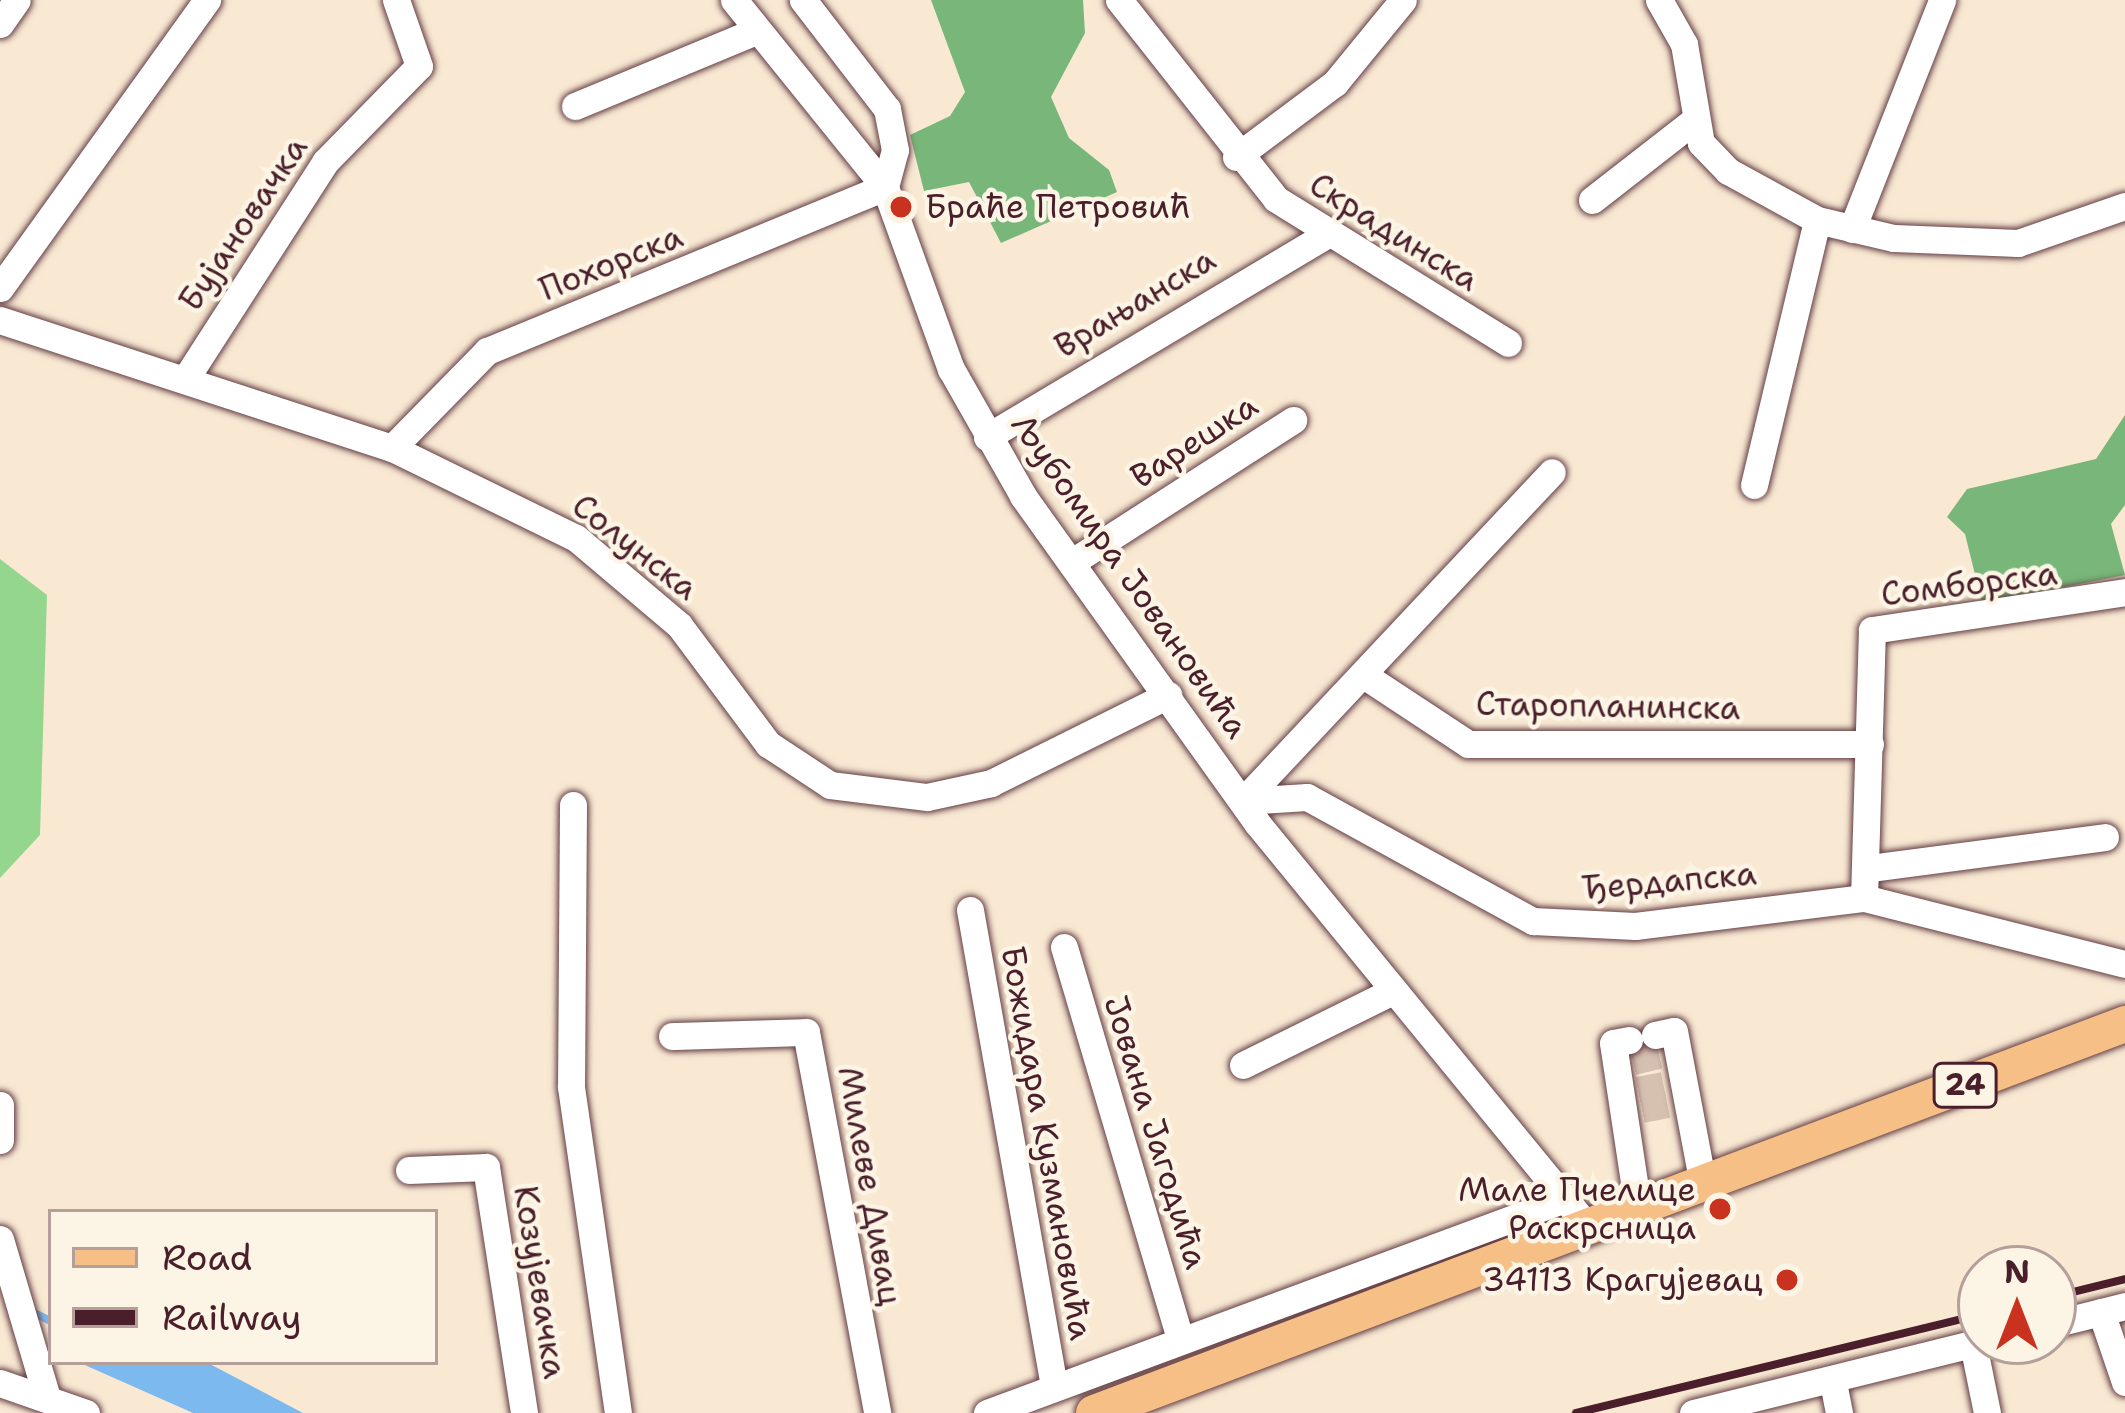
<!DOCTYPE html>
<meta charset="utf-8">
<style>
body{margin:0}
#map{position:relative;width:2125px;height:1413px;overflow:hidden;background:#f9e9d3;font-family:"Shantell Sans",sans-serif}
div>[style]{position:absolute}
.green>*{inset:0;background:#95d68e}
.forest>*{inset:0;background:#78b779}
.water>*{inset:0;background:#7cb9ef}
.stream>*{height:8px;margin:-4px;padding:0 4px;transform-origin:4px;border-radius:4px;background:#7cb9ef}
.minor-tunnel>*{height:27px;margin-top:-13.5px;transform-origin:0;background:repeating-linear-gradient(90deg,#d6c1b1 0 27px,transparent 0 41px)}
.roads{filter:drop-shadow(0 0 3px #643d44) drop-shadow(0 0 3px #643d44)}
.minor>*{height:27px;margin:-13.5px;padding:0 13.5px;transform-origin:13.5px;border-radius:13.5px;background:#fff}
.major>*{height:36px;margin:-18px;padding:0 18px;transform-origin:18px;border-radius:18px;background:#f5bf86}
.rail>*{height:8px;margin:-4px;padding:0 4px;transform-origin:4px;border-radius:4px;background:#4a1f2b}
.dots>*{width:33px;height:33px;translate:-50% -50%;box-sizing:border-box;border:6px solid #fcf5e5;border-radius:50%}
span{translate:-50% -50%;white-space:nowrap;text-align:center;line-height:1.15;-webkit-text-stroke:9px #fcf5e5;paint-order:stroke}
.shield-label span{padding:3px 9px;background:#fcf5e5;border:3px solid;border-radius:9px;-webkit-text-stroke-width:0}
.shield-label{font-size:30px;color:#4a1f2b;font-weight:700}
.poi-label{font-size:33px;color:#4a1f2b}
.left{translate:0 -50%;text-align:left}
.right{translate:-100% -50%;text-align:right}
.street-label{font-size:33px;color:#4a1f2b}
.legend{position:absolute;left:48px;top:1209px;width:390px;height:156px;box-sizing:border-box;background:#fcf5e5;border:3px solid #b59f9b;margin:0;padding:15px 21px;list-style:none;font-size:36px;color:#4a1f2b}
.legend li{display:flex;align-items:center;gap:24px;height:60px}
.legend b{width:60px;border:3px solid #b59f9b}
.north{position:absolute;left:1957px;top:1245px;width:120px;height:120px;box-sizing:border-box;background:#fcf5e5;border:3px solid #b59f9b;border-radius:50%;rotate:0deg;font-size:33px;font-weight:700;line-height:48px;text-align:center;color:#4a1f2b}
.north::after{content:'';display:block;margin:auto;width:42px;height:54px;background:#c8321e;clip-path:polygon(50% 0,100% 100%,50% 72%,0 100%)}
</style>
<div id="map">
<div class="green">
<div style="clip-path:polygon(0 559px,47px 595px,40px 835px,0 878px)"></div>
</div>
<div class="forest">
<div style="clip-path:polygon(931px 0,1083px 0,1085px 33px,1051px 97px,1069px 138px,1109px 170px,1117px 192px,1001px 243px,969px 182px,924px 191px,910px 135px,950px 116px,965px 92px)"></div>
<div style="clip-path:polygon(2125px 415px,2125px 505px,2111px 524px,2125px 575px,1982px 603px,1965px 534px,1947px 517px,1967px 489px,2096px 459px)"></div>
</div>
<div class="water">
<div style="clip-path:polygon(78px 1362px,206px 1362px,303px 1413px,193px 1413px)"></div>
</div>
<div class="stream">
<div style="left:28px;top:1310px;width:25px;rotate:26deg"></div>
</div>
<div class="minor-tunnel">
<div style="left:1633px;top:1061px;width:27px;rotate:-13deg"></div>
<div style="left:1638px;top:1090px;width:26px;rotate:-11deg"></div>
<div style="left:1642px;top:1109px;width:26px;rotate:-11deg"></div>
</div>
<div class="roads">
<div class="minor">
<div style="left:734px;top:0;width:240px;rotate:51.1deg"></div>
<div style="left:885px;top:187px;width:194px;rotate:70.1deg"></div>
<div style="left:951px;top:369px;width:146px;rotate:60.4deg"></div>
<div style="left:1023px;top:496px;width:402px;rotate:54.4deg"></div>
<div style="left:1257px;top:823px;width:522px;rotate:50.67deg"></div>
<div style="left:1119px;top:0;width:253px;rotate:51.7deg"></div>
<div style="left:1276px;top:199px;width:273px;rotate:31.8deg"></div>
<div style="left:1659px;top:0;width:51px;rotate:60.4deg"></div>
<div style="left:1684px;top:44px;width:100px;rotate:80.3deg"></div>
<div style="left:1701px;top:143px;width:39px;rotate:46deg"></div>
<div style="left:1728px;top:171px;width:102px;rotate:28.8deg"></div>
<div style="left:1817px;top:220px;width:79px;rotate:13.2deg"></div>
<div style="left:1894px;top:238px;width:124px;rotate:2.3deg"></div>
<div style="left:2018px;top:243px;width:113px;rotate:-19.1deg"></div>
<div style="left:0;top:24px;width:29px;rotate:-55deg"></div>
<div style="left:575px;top:106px;width:194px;rotate:-22.5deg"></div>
<div style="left:1236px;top:157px;width:124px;rotate:-36.8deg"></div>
<div style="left:1335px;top:83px;width:107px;rotate:-50.7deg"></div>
<div style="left:1592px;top:200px;width:125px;rotate:-37.9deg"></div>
<div style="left:1852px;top:229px;width:246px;rotate:-68.5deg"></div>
<div style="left:0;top:288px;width:355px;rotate:-54.3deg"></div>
<div style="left:0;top:320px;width:412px;rotate:18.1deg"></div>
<div style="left:392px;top:448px;width:205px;rotate:26.1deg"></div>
<div style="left:576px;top:538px;width:135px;rotate:40.2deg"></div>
<div style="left:679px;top:625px;width:149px;rotate:53.2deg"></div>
<div style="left:768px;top:744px;width:74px;rotate:33.5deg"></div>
<div style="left:830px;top:785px;width:98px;rotate:7.1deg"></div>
<div style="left:927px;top:797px;width:66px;rotate:-12.3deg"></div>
<div style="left:991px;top:783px;width:198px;rotate:-26.4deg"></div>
<div style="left:186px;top:378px;width:257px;rotate:-57.2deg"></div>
<div style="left:325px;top:162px;width:134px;rotate:-45.6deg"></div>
<div style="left:419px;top:66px;width:70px;rotate:-109.2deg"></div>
<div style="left:987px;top:437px;width:390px;rotate:-30.8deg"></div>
<div style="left:392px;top:448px;width:136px;rotate:-45.6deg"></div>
<div style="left:487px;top:351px;width:430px;rotate:-22.4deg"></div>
<div style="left:885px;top:187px;width:38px;rotate:-75deg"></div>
<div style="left:895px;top:150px;width:42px;rotate:-101deg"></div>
<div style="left:887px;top:109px;width:138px;rotate:-127.6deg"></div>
<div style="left:1754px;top:485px;width:272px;rotate:-76.6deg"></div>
<div style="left:1072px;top:562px;width:263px;rotate:-32.7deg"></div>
<div style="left:1365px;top:676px;width:123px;rotate:33.4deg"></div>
<div style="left:1468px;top:744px;width:402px"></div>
<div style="left:1243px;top:801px;width:64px;rotate:-3.6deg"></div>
<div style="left:1307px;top:797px;width:258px;rotate:28.8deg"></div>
<div style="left:1533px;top:921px;width:102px;rotate:2.8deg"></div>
<div style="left:1635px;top:926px;width:231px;rotate:-7deg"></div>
<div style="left:1864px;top:898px;width:269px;rotate:14.2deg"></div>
<div style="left:1243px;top:801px;width:451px;rotate:-46.8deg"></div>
<div style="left:573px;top:805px;width:282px;rotate:90.4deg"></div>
<div style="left:571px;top:1087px;width:329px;rotate:81.8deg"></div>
<div style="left:1870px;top:868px;width:237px;rotate:-7.5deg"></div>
<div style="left:1864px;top:898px;width:268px;rotate:-88.3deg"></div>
<div style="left:1872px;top:630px;width:256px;rotate:-8.5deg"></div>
<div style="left:970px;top:910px;width:485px;rotate:80deg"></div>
<div style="left:1064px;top:947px;width:408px;rotate:73.5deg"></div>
<div style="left:1655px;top:1035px;width:19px;rotate:-12deg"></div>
<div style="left:1674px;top:1031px;width:156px;rotate:79.3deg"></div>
<div style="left:672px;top:1036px;width:134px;rotate:-1.7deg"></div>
<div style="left:806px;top:1032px;width:388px;rotate:79.4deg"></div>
<div style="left:1629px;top:1040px;width:16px;rotate:169deg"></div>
<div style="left:1613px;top:1043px;width:168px;rotate:81.4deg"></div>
<div style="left:1243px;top:1065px;width:165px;rotate:-26.3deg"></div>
<div style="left:0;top:1105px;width:35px;rotate:90deg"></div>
<div style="left:409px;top:1170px;width:77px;rotate:-2.2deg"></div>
<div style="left:486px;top:1167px;width:249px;rotate:81.2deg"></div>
<div style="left:0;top:1239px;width:166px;rotate:73.5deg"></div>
<div style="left:2101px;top:1312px;width:74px;rotate:71.1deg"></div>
<div style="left:2053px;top:1324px;width:74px;rotate:-14deg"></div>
<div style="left:1973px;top:1344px;width:70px;rotate:78.5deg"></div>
<div style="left:1833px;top:1382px;width:32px;rotate:79deg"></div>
<div style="left:0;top:1383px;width:91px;rotate:19.2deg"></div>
<div style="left:987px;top:1413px;width:616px;rotate:-20.32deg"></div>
<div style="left:1693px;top:1413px;width:300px;rotate:-13.9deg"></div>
</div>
<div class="major">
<div style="left:1094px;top:1413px;width:1102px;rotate:-20.67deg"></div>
</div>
</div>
<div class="rail">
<div style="left:2053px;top:1297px;width:74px;rotate:-14deg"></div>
<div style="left:1576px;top:1413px;width:417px;rotate:-13.7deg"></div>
</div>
<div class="dots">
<div style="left:901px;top:207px;background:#c8321e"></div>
<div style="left:1720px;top:1209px;background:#c8321e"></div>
<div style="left:1787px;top:1280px;background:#c8321e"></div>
</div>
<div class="shield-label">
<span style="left:1965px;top:1085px">24</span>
</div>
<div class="poi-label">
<span class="left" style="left:925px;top:207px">Браће Петровић</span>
<span class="right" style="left:1696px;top:1209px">Мале Пчелице<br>Раскрсница</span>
<span class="right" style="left:1763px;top:1280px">34113 Крагујевац</span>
</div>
<div class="street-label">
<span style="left:243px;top:224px;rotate:-56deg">Бујановачка</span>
<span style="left:1394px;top:232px;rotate:32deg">Скрадинска</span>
<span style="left:611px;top:263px;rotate:-22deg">Похорска</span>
<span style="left:1135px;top:303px;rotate:-31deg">Врањанска</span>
<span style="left:1194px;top:441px;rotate:-33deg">Варешка</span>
<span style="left:635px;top:547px;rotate:38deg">Солунска</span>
<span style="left:1130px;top:576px;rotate:55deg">Љубомира Јовановића</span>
<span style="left:1969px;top:584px;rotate:-7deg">Сомборска</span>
<span style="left:1608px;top:706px;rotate:1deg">Старопланинска</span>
<span style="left:1669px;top:881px;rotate:-5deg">Ђердапска</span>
<span style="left:1156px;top:1132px;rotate:73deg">Јована Јагодића</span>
<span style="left:1047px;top:1143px;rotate:80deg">Божидара Кузмановића</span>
<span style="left:870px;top:1186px;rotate:80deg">Милеве Дивац</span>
<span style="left:540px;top:1282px;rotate:81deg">Козујевачка</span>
</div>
<ul class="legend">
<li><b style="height:15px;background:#f5bf86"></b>Road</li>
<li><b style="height:15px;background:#4a1f2b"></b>Railway</li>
</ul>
<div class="north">N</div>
</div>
